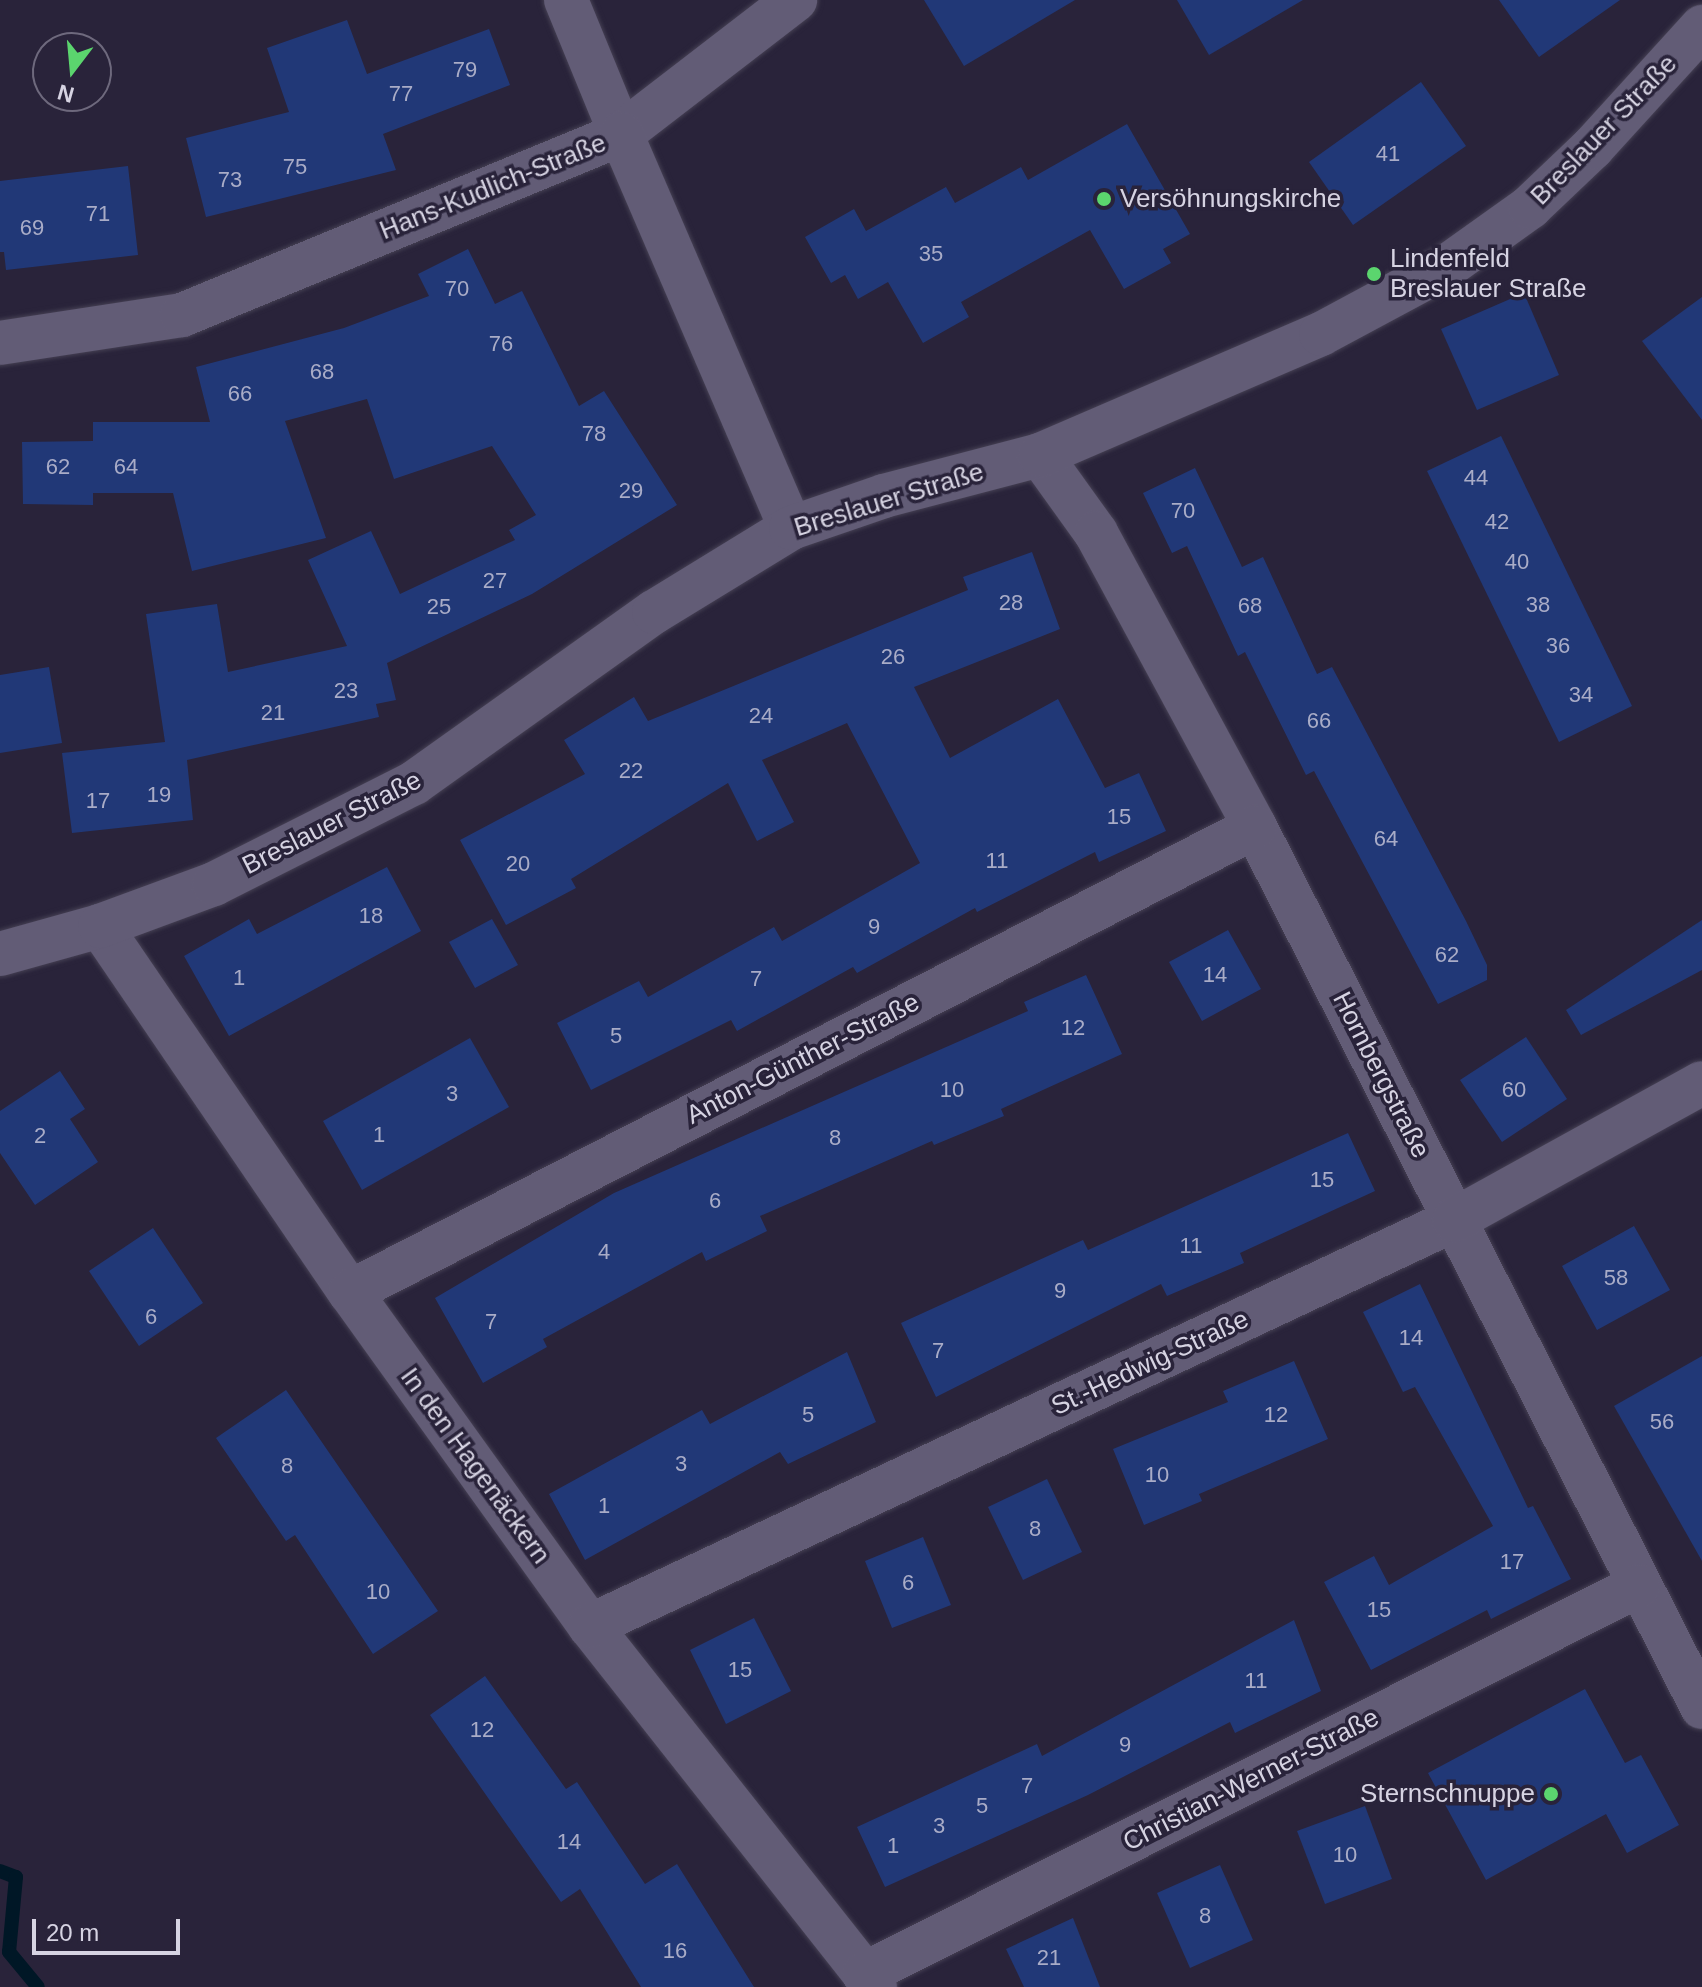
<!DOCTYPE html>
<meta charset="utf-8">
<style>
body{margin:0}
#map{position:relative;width:1702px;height:1987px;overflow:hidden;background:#29233a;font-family:Arial,sans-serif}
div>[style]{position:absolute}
.stream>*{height:14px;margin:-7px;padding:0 7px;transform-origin:7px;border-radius:7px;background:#001726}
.building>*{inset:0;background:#213877}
.roads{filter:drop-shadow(0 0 2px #454053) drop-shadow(0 0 2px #454053)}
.minor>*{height:44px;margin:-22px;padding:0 22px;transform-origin:22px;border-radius:22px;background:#625c76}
.dots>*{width:22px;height:22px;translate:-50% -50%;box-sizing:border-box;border:4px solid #29233a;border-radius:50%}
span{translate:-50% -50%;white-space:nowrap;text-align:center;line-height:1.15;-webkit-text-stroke:7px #29233a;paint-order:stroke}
.number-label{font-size:22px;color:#a9acc7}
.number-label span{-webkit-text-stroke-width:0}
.street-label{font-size:26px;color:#d6d3e2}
.poi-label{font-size:26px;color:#d6d3e2}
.left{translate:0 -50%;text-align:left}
.right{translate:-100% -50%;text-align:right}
.north{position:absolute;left:32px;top:32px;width:80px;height:80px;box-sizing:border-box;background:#29233a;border:2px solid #6e697d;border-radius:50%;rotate:196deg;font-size:22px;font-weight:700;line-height:32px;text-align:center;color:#d6d3e2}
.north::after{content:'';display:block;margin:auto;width:28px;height:36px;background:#5bd56e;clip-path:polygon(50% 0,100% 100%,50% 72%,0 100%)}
.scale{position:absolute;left:32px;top:1919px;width:148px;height:36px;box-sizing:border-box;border:4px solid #d6d3e2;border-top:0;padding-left:10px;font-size:24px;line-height:28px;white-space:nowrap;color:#d6d3e2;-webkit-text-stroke:6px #29233a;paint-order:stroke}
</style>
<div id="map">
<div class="stream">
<div style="left:0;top:1871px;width:17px;rotate:21deg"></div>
<div style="left:16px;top:1877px;width:75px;rotate:95.3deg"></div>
<div style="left:9px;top:1952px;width:45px;rotate:50.4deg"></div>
</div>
<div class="building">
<div style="clip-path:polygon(924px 0,1075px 0,964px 66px)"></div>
<div style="clip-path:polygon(1177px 0,1303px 0,1209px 55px)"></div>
<div style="clip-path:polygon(1499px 0,1620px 0,1539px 57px)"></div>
<div style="clip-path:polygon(347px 20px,367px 74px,489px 29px,510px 85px,383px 134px,396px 170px,206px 217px,186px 138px,289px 112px,267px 48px)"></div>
<div style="clip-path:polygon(1421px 82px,1466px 146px,1353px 225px,1309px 162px)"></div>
<div style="clip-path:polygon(1127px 124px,1190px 234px,1163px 249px,1171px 263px,1124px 289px,1090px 230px,961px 302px,969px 317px,923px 343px,888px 282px,858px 299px,845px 275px,831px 283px,805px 237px,854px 209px,866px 231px,946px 187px,955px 203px,1021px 167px,1028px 180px)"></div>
<div style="clip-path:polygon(128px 166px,138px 255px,6px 270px,4px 252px,0 252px,0 181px)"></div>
<div style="clip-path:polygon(468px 249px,495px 304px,522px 291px,579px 406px,604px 391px,677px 505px,532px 594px,387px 663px,396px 700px,376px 704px,379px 717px,187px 760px,193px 820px,72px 833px,62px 753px,165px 742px,146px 614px,217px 604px,228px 672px,347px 646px,308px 560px,371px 531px,400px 594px,515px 540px,509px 530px,536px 515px,492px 446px,394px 479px,367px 399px,285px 421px,326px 538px,192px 571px,173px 493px,93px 493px,93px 505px,23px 504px,22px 442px,93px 441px,93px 422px,210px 422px,196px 367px,344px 328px,429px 296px,418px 274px)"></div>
<div style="clip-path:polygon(1524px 293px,1559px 375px,1477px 410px,1441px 329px)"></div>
<div style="clip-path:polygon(1702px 297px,1702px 420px,1642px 341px)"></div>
<div style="clip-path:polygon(1501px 436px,1632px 706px,1559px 742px,1427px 471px)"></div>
<div style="clip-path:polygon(1195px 468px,1242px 567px,1263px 557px,1317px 674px,1332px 667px,1466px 921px,1487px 965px,1487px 980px,1438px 1004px,1314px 771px,1306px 775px,1245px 652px,1238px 656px,1187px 546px,1172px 553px,1143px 493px)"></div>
<div style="clip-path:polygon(1032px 552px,1060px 629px,914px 687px,950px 758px,1058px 699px,1105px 788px,1139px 773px,1166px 831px,1099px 862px,1095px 852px,977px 912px,975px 908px,857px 973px,853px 967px,737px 1031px,731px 1020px,591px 1090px,557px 1023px,639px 981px,648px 997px,774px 927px,782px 941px,920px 863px,847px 723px,762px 760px,794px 822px,757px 841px,728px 783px,571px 879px,576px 888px,506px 925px,460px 840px,585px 774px,564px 740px,634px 697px,648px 721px,968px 590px,963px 577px)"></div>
<div style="clip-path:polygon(49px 667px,62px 743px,0 753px,0 675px)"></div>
<div style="clip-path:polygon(387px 867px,421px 931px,229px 1036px,184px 956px,249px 919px,257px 934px)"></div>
<div style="clip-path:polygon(492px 919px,518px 965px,475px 988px,449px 942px)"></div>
<div style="clip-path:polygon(1702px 920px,1702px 970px,1581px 1035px,1566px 1010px)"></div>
<div style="clip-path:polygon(1228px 930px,1261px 989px,1202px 1021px,1169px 962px)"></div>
<div style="clip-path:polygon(1086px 975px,1122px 1054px,1001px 1109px,1004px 1116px,934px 1145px,932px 1141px,760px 1216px,767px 1231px,706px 1261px,702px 1252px,543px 1339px,547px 1347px,483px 1383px,435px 1298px,614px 1193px,1028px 1011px,1024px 1002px)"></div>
<div style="clip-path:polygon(1526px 1037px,1567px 1099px,1502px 1142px,1460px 1080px)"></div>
<div style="clip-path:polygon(470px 1038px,509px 1107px,362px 1190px,323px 1121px)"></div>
<div style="clip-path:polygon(60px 1071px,85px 1109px,70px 1119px,98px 1162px,35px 1205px,0 1153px,0 1111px)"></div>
<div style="clip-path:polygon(1348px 1133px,1375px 1191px,1240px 1253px,1244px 1263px,1167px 1296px,1161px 1284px,936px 1397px,901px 1323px,1083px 1240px,1088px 1250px)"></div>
<div style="clip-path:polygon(1634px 1226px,1670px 1290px,1597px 1330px,1562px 1266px)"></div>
<div style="clip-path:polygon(153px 1228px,203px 1303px,139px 1346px,89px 1271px)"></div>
<div style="clip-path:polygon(1420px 1284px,1528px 1508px,1533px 1506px,1571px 1579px,1491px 1619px,1487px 1610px,1371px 1670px,1324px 1582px,1374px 1556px,1389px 1585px,1493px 1526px,1415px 1387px,1403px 1392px,1363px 1312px)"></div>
<div style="clip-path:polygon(847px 1352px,876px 1422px,788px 1464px,780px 1452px,585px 1560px,549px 1494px,702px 1410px,710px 1424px)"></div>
<div style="clip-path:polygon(1702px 1356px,1702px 1561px,1614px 1406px)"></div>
<div style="clip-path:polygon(1294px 1361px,1328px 1439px,1199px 1494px,1202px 1501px,1144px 1525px,1113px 1449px,1228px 1402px,1223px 1391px)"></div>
<div style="clip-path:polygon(286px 1390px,438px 1611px,373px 1654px,295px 1535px,286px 1541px,216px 1438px)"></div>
<div style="clip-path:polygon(1047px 1479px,1082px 1552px,1023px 1580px,988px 1507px)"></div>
<div style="clip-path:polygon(923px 1537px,951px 1605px,892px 1628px,865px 1561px)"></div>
<div style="clip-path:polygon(754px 1618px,791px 1691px,726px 1724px,690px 1650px)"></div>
<div style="clip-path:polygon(1294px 1620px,1321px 1691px,1235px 1733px,1230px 1722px,1088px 1795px,885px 1887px,857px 1827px,1037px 1744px,1042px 1756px)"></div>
<div style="clip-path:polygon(485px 1676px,566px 1789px,577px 1782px,645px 1884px,677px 1864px,754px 1987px,641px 1987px,580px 1889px,561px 1902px,430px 1715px)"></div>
<div style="clip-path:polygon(1585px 1689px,1625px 1763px,1641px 1755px,1679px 1825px,1627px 1853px,1606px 1814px,1486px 1880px,1428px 1773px)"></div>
<div style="clip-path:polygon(1365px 1806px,1392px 1879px,1325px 1904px,1297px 1831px)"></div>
<div style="clip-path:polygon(1220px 1865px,1253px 1940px,1190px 1968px,1157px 1893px)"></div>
<div style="clip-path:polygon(1073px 1918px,1100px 1987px,1024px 1987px,1006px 1949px)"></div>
</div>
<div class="roads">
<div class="minor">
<div style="left:566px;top:0;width:145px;rotate:67.7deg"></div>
<div style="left:621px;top:134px;width:220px;rotate:-37.6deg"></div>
<div style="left:0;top:343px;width:184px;rotate:-8.7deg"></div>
<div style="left:182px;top:315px;width:475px;rotate:-22.4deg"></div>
<div style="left:621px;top:134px;width:429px;rotate:66.7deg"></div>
<div style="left:1040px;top:455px;width:96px;rotate:54.3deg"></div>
<div style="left:1096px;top:533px;width:334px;rotate:61.6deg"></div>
<div style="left:1255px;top:827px;width:987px;rotate:63.07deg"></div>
<div style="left:100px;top:926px;width:443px;rotate:55.7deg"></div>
<div style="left:350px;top:1292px;width:411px;rotate:54.3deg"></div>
<div style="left:590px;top:1626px;width:460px;rotate:51.7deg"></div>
<div style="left:0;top:954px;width:104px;rotate:-15.6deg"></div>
<div style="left:100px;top:926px;width:121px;rotate:-20.2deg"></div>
<div style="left:214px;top:884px;width:224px;rotate:-26.8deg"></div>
<div style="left:414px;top:783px;width:295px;rotate:-35.5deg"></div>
<div style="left:654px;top:612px;width:161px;rotate:-31.5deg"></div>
<div style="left:791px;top:528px;width:98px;rotate:-19deg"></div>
<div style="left:884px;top:496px;width:161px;rotate:-14.7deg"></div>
<div style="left:1040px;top:455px;width:306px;rotate:-23.3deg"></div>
<div style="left:1321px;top:334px;width:145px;rotate:-28.3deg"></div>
<div style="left:1449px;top:265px;width:100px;rotate:-35.6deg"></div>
<div style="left:1530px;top:207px;width:86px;rotate:-43.6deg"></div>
<div style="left:1592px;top:148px;width:164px;rotate:-47.7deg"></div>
<div style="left:350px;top:1292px;width:1017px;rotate:-27.19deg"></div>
<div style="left:590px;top:1626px;width:955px;rotate:-25.17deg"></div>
<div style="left:1454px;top:1220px;width:283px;rotate:-28.9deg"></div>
<div style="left:864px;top:1974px;width:866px;rotate:-26.62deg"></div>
</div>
</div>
<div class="dots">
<div style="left:1104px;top:199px;background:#5bd56e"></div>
<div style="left:1374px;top:274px;background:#5bd56e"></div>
<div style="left:1551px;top:1794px;background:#5bd56e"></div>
</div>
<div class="number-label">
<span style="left:465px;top:70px">79</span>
<span style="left:401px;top:94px">77</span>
<span style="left:1388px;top:154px">41</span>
<span style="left:295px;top:167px">75</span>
<span style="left:230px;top:180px">73</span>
<span style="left:98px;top:214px">71</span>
<span style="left:32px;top:228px">69</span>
<span style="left:931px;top:254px">35</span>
<span style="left:457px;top:289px">70</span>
<span style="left:501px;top:344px">76</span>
<span style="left:322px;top:372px">68</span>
<span style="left:240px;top:394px">66</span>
<span style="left:594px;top:434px">78</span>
<span style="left:58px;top:467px">62</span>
<span style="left:126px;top:467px">64</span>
<span style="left:1476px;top:478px">44</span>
<span style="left:631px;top:491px">29</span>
<span style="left:1183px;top:511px">70</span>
<span style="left:1497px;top:522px">42</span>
<span style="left:1517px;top:562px">40</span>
<span style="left:495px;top:581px">27</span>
<span style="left:1011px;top:603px">28</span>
<span style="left:1538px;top:605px">38</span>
<span style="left:1250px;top:606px">68</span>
<span style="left:439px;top:607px">25</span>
<span style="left:1558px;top:646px">36</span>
<span style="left:893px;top:657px">26</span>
<span style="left:346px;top:691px">23</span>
<span style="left:1581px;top:695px">34</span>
<span style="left:273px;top:713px">21</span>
<span style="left:761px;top:716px">24</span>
<span style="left:1319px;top:721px">66</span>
<span style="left:631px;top:771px">22</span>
<span style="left:159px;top:795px">19</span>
<span style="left:98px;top:801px">17</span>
<span style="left:1119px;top:817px">15</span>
<span style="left:1386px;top:839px">64</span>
<span style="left:997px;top:861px">11</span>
<span style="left:518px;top:864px">20</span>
<span style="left:371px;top:916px">18</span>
<span style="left:874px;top:927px">9</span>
<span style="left:1447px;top:955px">62</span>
<span style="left:1215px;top:975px">14</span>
<span style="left:239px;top:978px">1</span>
<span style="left:756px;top:979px">7</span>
<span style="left:1073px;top:1028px">12</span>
<span style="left:616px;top:1036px">5</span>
<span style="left:952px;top:1090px">10</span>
<span style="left:1514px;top:1090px">60</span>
<span style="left:452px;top:1094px">3</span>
<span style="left:379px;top:1135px">1</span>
<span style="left:40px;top:1136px">2</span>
<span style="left:835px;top:1138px">8</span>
<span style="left:1322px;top:1180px">15</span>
<span style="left:715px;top:1201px">6</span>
<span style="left:1191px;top:1246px">11</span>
<span style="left:604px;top:1252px">4</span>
<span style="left:1616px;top:1278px">58</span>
<span style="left:1060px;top:1291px">9</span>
<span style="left:151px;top:1317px">6</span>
<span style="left:491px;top:1322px">7</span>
<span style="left:1411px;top:1338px">14</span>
<span style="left:938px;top:1351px">7</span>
<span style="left:808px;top:1415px">5</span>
<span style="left:1276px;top:1415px">12</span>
<span style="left:1662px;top:1422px">56</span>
<span style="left:681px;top:1464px">3</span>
<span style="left:287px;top:1466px">8</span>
<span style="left:1157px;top:1475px">10</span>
<span style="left:604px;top:1506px">1</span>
<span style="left:1035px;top:1529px">8</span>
<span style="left:1512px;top:1562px">17</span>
<span style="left:908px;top:1583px">6</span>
<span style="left:378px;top:1592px">10</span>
<span style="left:1379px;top:1610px">15</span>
<span style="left:740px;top:1670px">15</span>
<span style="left:1256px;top:1681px">11</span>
<span style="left:482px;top:1730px">12</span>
<span style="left:1125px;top:1745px">9</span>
<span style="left:1027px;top:1786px">7</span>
<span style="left:982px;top:1806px">5</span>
<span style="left:939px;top:1826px">3</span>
<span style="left:569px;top:1842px">14</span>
<span style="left:893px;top:1846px">1</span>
<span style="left:1345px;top:1855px">10</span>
<span style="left:1205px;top:1916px">8</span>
<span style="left:675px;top:1951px">16</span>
<span style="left:1049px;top:1958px">21</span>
</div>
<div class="street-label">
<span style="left:1604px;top:130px;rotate:-46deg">Breslauer Straße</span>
<span style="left:493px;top:187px;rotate:-22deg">Hans-Kudlich-Straße</span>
<span style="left:889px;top:500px;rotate:-17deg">Breslauer Straße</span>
<span style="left:332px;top:823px;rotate:-27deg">Breslauer Straße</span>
<span style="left:803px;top:1059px;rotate:-27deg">Anton-Günther-Straße</span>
<span style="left:1381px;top:1075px;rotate:63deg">Hornbergstraße</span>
<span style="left:1150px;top:1363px;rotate:-25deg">St.-Hedwig-Straße</span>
<span style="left:475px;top:1466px;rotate:54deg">In den Hagenäckern</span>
<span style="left:1251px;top:1780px;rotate:-27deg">Christian-Werner-Straße</span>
</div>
<div class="poi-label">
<span class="left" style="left:1120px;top:199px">Versöhnungskirche</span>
<span class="left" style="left:1390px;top:274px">Lindenfeld<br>Breslauer Straße</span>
<span class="right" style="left:1535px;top:1794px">Sternschnuppe</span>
</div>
<div class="north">N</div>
<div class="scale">20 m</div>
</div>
